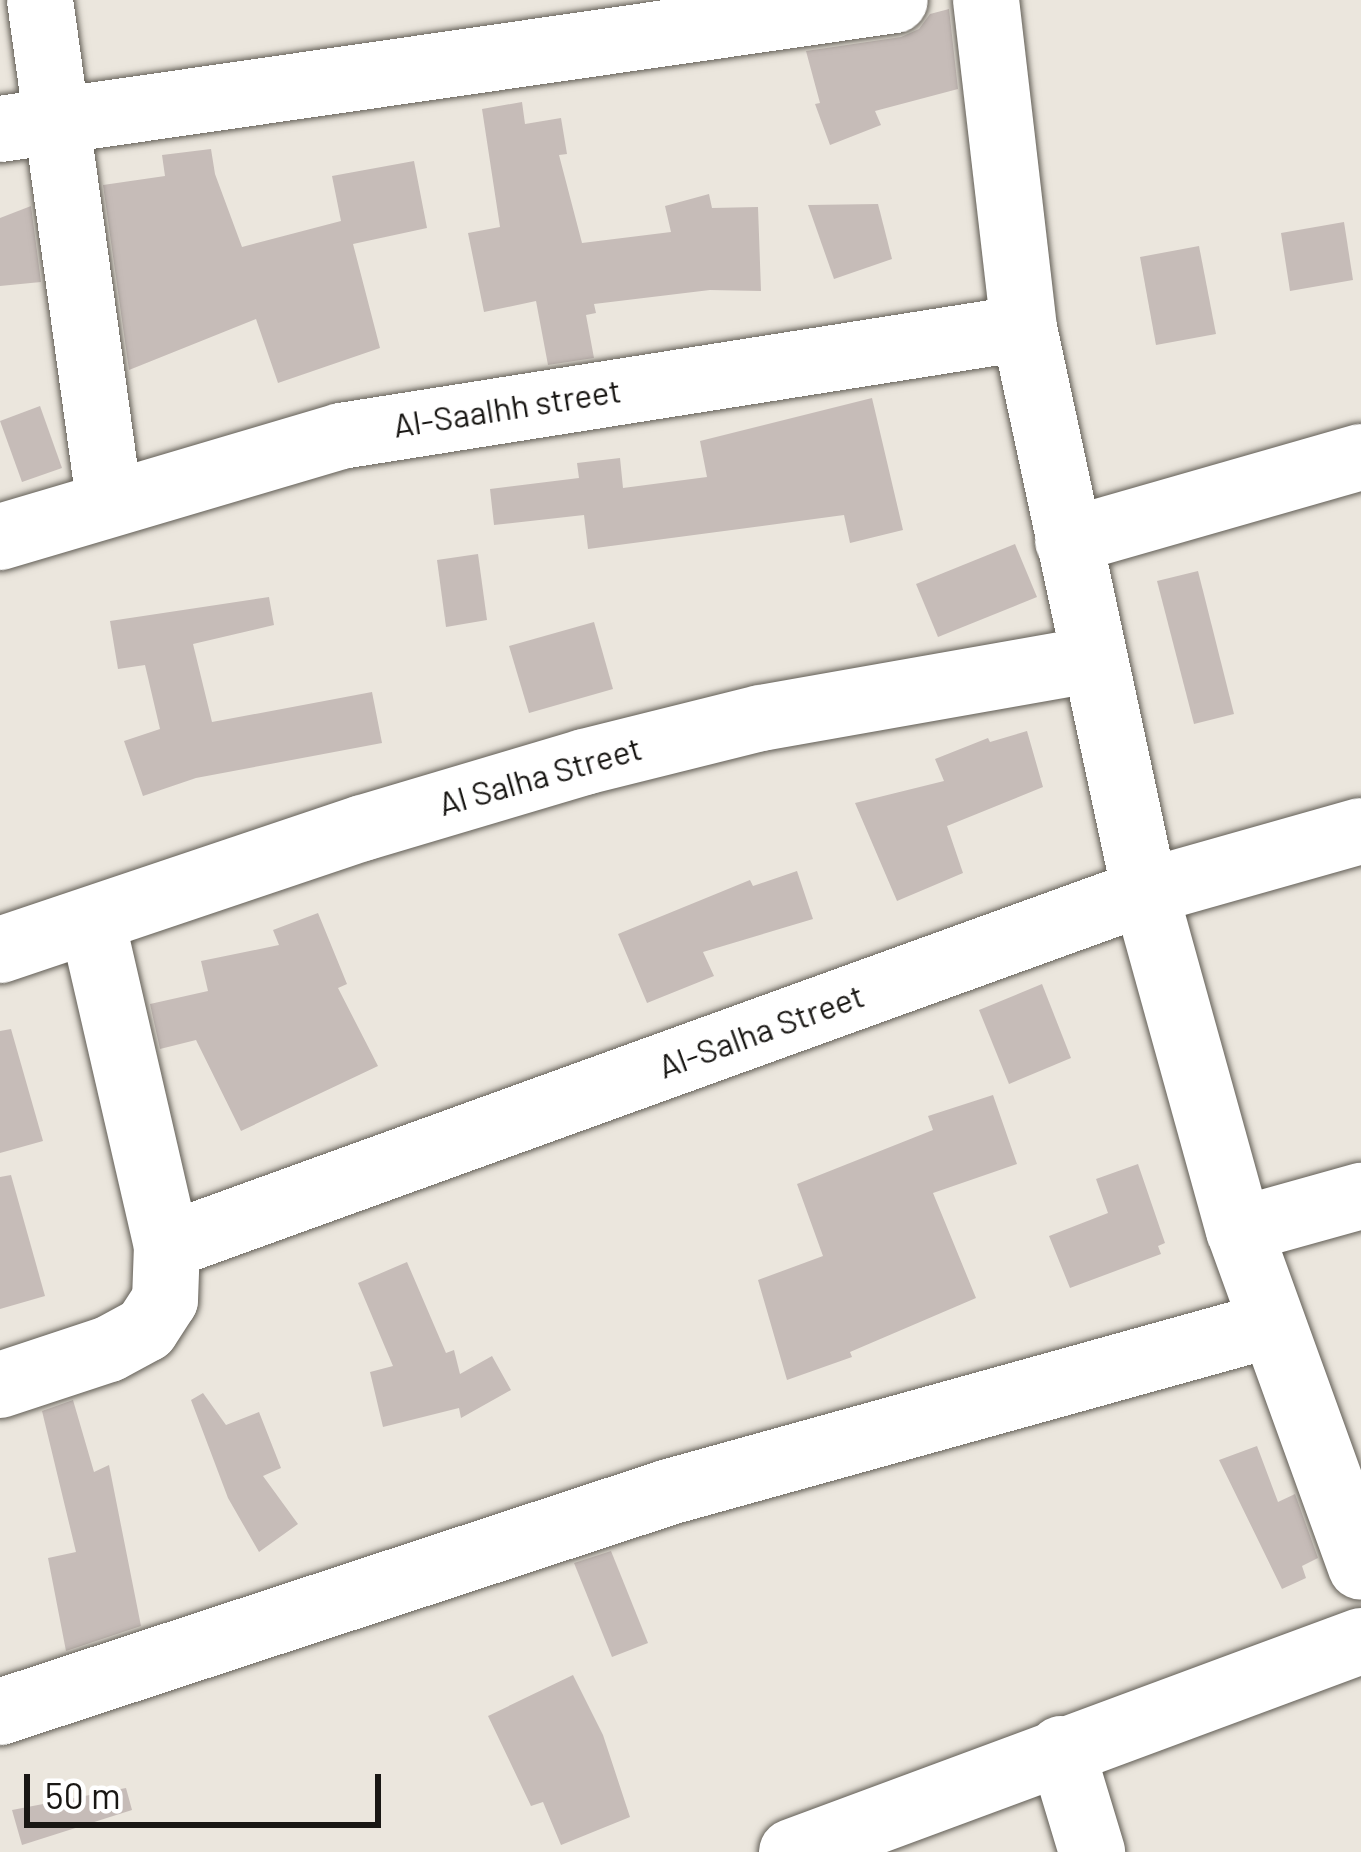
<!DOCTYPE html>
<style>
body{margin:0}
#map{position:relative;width:1361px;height:1852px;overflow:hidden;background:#ebe6dd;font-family:Barlow,sans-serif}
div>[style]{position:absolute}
.building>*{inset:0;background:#c6bcb8}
.roads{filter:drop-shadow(0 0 3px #615d55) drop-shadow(0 0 3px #615d55)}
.minor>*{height:66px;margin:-33px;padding:0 33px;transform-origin:33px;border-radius:33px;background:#fff}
span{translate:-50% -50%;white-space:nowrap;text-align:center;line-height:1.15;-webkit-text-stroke:9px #fff;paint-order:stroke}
.street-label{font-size:33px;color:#191714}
.scale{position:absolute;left:24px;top:1774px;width:357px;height:54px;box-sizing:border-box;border:6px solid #191714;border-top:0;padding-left:15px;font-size:36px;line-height:42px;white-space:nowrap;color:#191714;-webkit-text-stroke:9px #fff;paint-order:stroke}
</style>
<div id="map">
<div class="building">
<div style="clip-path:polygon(949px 9px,958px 89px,875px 111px,881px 125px,830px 145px,815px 104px,820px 103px,806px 51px,901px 37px,919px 29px,930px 14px)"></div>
<div style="clip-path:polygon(522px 102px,525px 124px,561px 118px,567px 154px,559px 155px,582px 243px,671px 232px,665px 206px,709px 194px,712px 208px,758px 207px,761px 291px,710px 290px,594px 304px,596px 313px,586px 315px,594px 358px,548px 365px,536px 301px,484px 312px,468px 233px,500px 227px,482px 109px)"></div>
<div style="clip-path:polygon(211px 149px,215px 174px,242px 247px,341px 221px,332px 176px,414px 161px,427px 228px,353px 244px,380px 348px,278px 383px,256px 319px,129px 370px,103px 185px,165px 176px,162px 155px)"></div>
<div style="clip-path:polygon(878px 204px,892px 259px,834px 279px,808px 205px)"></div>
<div style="clip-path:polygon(31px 206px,41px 282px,0 286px,0 218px)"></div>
<div style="clip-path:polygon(1344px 222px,1353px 280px,1290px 291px,1281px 233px)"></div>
<div style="clip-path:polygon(1199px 246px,1216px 334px,1156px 345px,1140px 257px)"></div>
<div style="clip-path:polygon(872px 398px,903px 530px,850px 543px,844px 515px,588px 549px,584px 515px,494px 525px,490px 489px,579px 478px,577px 463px,620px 458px,623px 488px,707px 477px,700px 441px)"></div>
<div style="clip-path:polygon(40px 406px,62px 468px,22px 482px,0 421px)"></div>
<div style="clip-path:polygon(1015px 544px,1037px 597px,938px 637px,916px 584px)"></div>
<div style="clip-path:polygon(478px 554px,487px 620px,446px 627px,437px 560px)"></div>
<div style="clip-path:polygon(1198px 571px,1234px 714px,1194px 724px,1157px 581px)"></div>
<div style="clip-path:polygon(269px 597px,274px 625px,193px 644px,212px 722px,372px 692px,382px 743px,196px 778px,143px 796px,124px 741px,160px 729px,145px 665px,118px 669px,110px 621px)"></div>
<div style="clip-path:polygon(594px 622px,613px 689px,529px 713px,509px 646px)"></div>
<div style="clip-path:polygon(1027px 731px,1043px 787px,947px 826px,963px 873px,897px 901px,855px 803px,944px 781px,935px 759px,988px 738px,990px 742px)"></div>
<div style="clip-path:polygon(797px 871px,813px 919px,703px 952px,714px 976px,647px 1003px,618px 934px,750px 880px,753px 886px)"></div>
<div style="clip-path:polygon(318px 913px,347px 984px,338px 988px,378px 1066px,241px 1131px,196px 1040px,160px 1049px,150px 1004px,208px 991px,201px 961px,279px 945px,273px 930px)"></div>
<div style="clip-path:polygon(1042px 984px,1071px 1058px,1009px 1084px,979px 1010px)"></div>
<div style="clip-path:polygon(11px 1029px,43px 1141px,0 1153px,0 1031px)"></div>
<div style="clip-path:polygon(993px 1095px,1017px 1164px,933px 1193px,976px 1298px,850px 1352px,852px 1357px,787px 1380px,758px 1280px,823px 1256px,797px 1184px,933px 1130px,928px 1116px)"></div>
<div style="clip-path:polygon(1138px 1164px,1165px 1243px,1158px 1246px,1161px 1254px,1070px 1288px,1049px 1236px,1108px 1213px,1096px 1179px)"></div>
<div style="clip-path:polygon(11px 1175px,45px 1296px,0 1309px,0 1177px)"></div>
<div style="clip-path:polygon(407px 1262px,446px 1353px,454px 1350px,460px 1374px,492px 1356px,511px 1390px,461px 1418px,459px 1408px,383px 1427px,370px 1372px,393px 1366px,358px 1283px)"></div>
<div style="clip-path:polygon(203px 1393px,226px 1425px,259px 1412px,281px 1468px,263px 1476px,298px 1524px,259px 1552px,228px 1498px,191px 1400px)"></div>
<div style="clip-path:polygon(73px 1400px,94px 1472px,109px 1465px,141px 1626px,66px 1651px,48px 1558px,76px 1552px,42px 1411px)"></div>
<div style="clip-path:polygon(1257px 1446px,1278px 1502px,1295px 1494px,1318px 1558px,1302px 1566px,1306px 1578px,1282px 1589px,1219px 1460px)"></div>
<div style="clip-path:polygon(611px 1551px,648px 1643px,612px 1657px,574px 1563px)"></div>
<div style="clip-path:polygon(573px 1675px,603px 1735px,630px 1817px,561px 1845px,543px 1802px,531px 1806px,488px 1716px)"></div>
<div style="clip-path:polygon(126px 1788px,132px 1810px,22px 1845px,12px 1810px)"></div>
</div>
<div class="roads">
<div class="minor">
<div style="left:40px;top:0;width:505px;rotate:82.14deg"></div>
<div style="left:986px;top:0;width:330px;rotate:83.4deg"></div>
<div style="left:1024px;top:328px;width:577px;rotate:77.89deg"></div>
<div style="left:1145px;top:892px;width:351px;rotate:74.5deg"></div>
<div style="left:1239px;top:1230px;width:358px;rotate:70.1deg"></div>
<div style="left:0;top:129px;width:904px;rotate:-8.2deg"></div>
<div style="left:0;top:537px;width:356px;rotate:-16.5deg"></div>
<div style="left:341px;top:436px;width:691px;rotate:-8.99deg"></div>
<div style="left:1068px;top:541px;width:305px;rotate:-16deg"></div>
<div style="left:0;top:950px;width:383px;rotate:-18.6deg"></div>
<div style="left:363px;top:828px;width:231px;rotate:-16.6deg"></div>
<div style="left:584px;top:762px;width:182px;rotate:-14deg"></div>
<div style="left:761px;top:718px;width:338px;rotate:-10deg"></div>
<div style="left:1239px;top:1230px;width:127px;rotate:-15.6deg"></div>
<div style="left:167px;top:1246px;width:1040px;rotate:-19.9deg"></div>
<div style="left:1145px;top:892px;width:224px;rotate:-15.8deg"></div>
<div style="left:0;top:1385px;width:115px;rotate:-18.3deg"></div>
<div style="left:109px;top:1349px;width:42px;rotate:-28.4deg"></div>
<div style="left:146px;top:1329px;width:35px;rotate:-57deg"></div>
<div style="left:165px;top:1300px;width:54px;rotate:-87.9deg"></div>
<div style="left:167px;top:1246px;width:334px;rotate:-103deg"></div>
<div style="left:0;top:1712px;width:704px;rotate:-18.2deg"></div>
<div style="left:669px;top:1492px;width:624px;rotate:-15.53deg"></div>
<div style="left:1061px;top:1749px;width:108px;rotate:73.2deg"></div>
<div style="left:792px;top:1852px;width:607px;rotate:-20.35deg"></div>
</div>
</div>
<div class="street-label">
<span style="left:507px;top:408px;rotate:-9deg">Al-Saalhh street</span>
<span style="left:540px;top:776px;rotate:-16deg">Al Salha Street</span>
<span style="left:761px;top:1031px;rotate:-20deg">Al-Salha Street</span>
</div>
<div class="scale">50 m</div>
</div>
